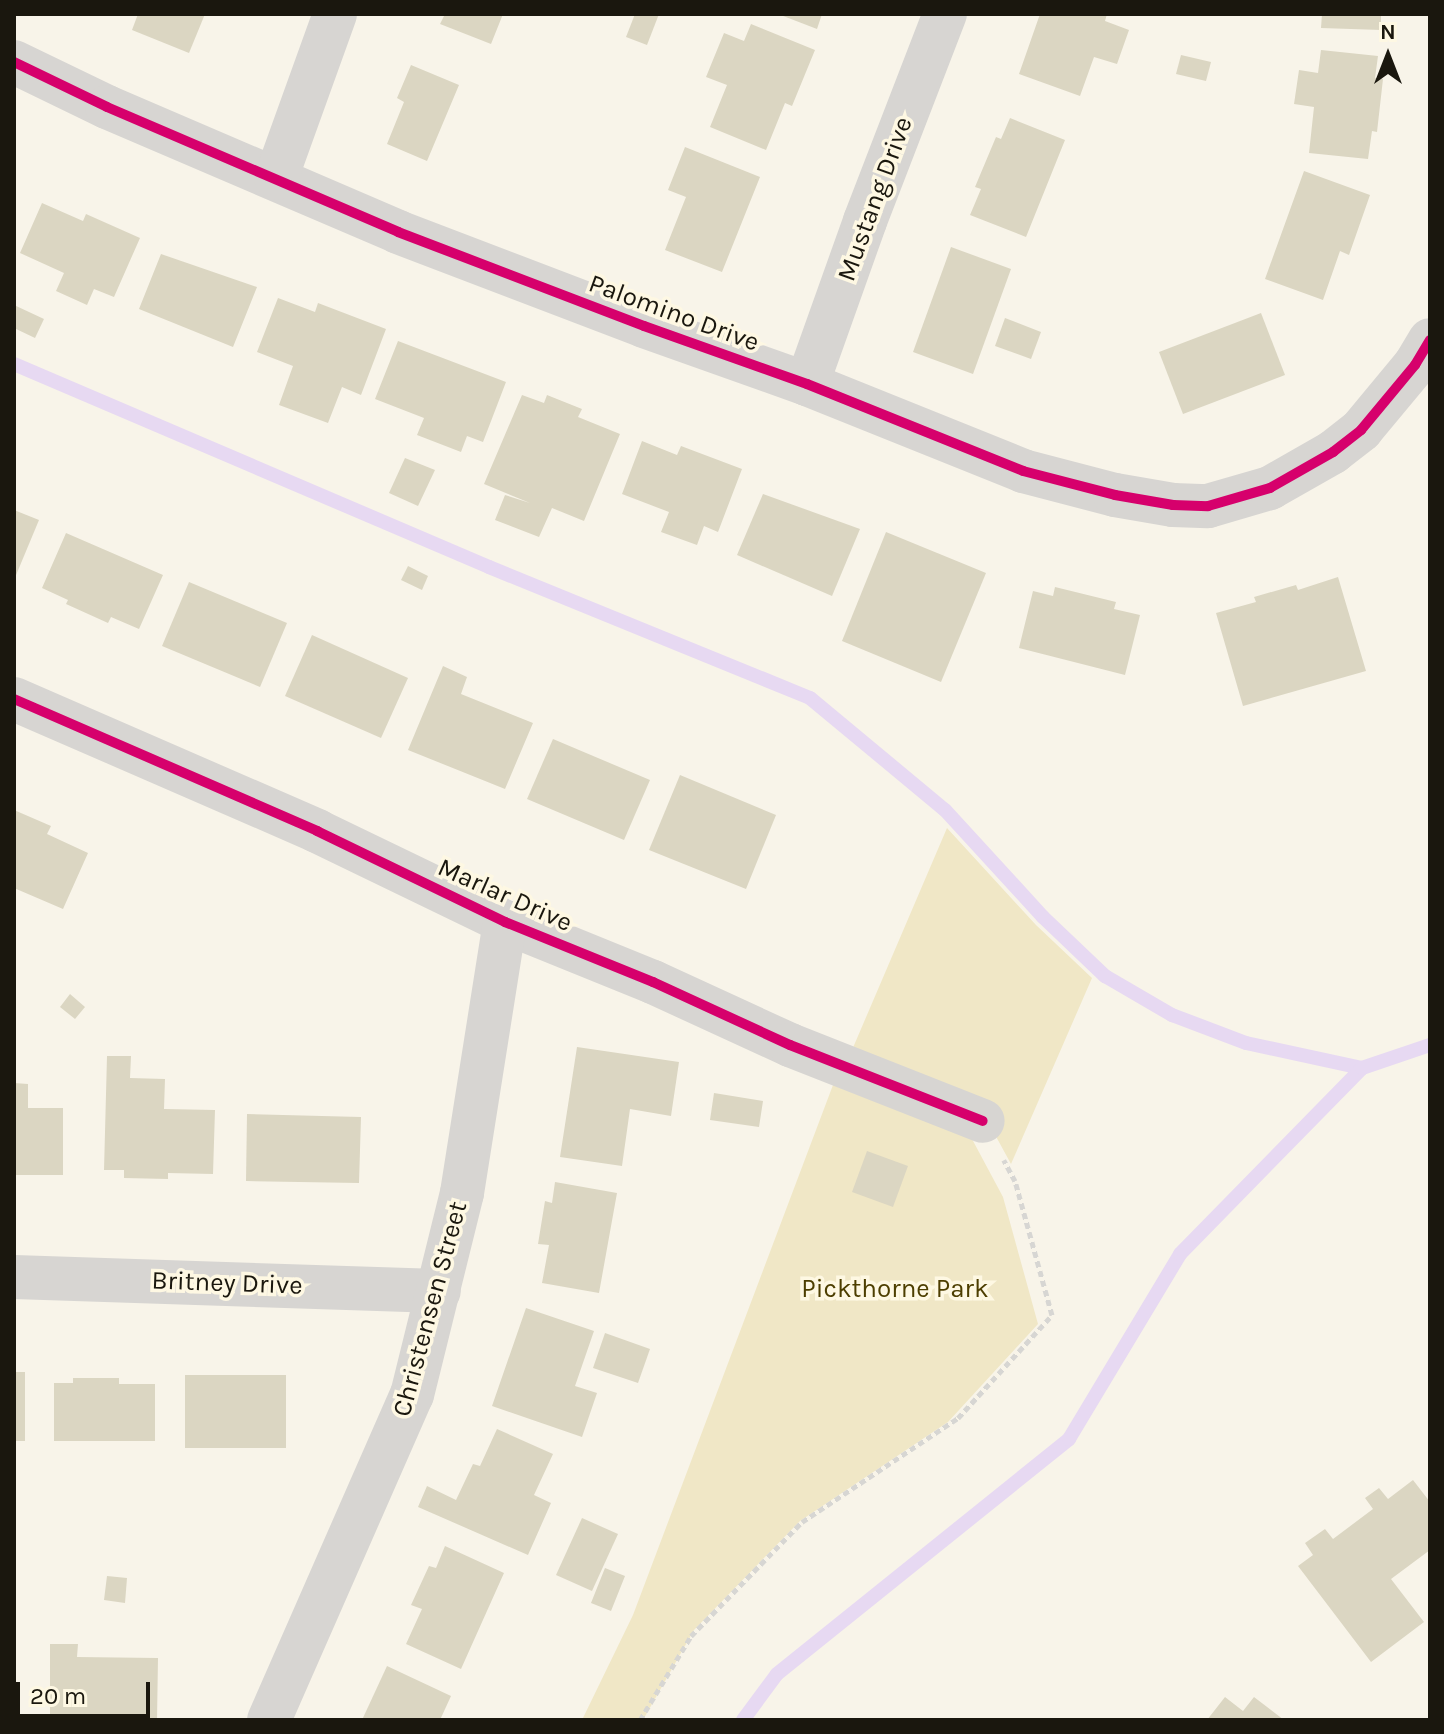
<!DOCTYPE html>
<style>
body{margin:0}
#map{position:relative;width:1444px;height:1734px;overflow:hidden;background:#f8f4e9;font-family:Karla,sans-serif}
div>[style]{position:absolute}
.green>*{inset:0;background:#f0e7c6}
.stream>*{height:14px;margin:-7px;padding:0 7px;transform-origin:7px;border-radius:7px;background:#e7d9f2}
.building>*{inset:0;background:#dbd6c2}
.path>*{height:5px;margin-top:-2.5px;transform-origin:0;background:repeating-linear-gradient(90deg,#d7d6d3 0 6px,transparent 0 10px)}
.minor>*{height:44px;margin:-22px;padding:0 22px;transform-origin:22px;border-radius:22px;background:#d7d5d2}
.cycleway>*{height:10px;margin:-5px;padding:0 5px;transform-origin:5px;border-radius:5px;background:#d6006c}
span{translate:-50% -50%;white-space:nowrap;text-align:center;line-height:1.15;-webkit-text-stroke:7px #fef8e3;paint-order:stroke}
.street-label{font-size:26px;color:#1a170e}
.park-label{font-size:26px;color:#4d3e00}
.frame{position:absolute;inset:0;border:16px solid #1a170e;pointer-events:none}
.north{position:absolute;left:1348px;top:16px;width:80px;height:80px;-webkit-text-stroke:6px #fef8e3;paint-order:stroke;rotate:0deg;font-size:22px;font-weight:700;line-height:32px;text-align:center;color:#1a170e}
.north::after{content:'';display:block;margin:auto;width:28px;height:36px;background:#1a170e;clip-path:polygon(50% 0,100% 100%,50% 72%,0 100%)}
.scale{position:absolute;left:16px;top:1682px;width:134px;height:36px;box-sizing:border-box;border:4px solid #1a170e;border-top:0;padding-left:10px;font-size:24px;line-height:28px;white-space:nowrap;color:#1a170e;-webkit-text-stroke:6px #fef8e3;paint-order:stroke}
</style>
<div id="map">
<div class="green">
<div style="clip-path:polygon(947px 828px,1036px 925px,1092px 978px,1011px 1164px,981px 1109px,849px 1057px)"></div>
<div style="clip-path:polygon(833px 1085px,972px 1139px,1003px 1197px,1038px 1324px,948px 1422px,800px 1521px,694px 1630px,643px 1720px,582px 1720px,633px 1615px)"></div>
</div>
<div class="stream">
<div style="left:14px;top:364px;width:517px;rotate:23.14deg"></div>
<div style="left:489px;top:567px;width:347px;rotate:22.2deg"></div>
<div style="left:810px;top:698px;width:175px;rotate:39.7deg"></div>
<div style="left:945px;top:810px;width:145px;rotate:47.5deg"></div>
<div style="left:1043px;top:917px;width:86px;rotate:43.6deg"></div>
<div style="left:1105px;top:976px;width:78px;rotate:30.2deg"></div>
<div style="left:1172px;top:1015px;width:79px;rotate:20.7deg"></div>
<div style="left:1246px;top:1043px;width:119px;rotate:12.2deg"></div>
<div style="left:743px;top:1720px;width:57px;rotate:-53.5deg"></div>
<div style="left:777px;top:1674px;width:375px;rotate:-38.8deg"></div>
<div style="left:1069px;top:1439px;width:216px;rotate:-59deg"></div>
<div style="left:1180px;top:1254px;width:260px;rotate:-45.6deg"></div>
<div style="left:1362px;top:1068px;width:72px;rotate:-18.7deg"></div>
</div>
<div class="building">
<div style="clip-path:polygon(138px 14px,205px 14px,189px 53px,132px 30px)"></div>
<div style="clip-path:polygon(445px 14px,503px 14px,491px 44px,440px 24px)"></div>
<div style="clip-path:polygon(635px 14px,659px 14px,647px 45px,626px 37px)"></div>
<div style="clip-path:polygon(778px 14px,822px 14px,817px 29px)"></div>
<div style="clip-path:polygon(1040px 14px,1107px 14px,1105px 21px,1129px 30px,1117px 64px,1094px 57px,1080px 96px,1019px 74px)"></div>
<div style="clip-path:polygon(1322px 14px,1381px 14px,1381px 30px,1321px 28px)"></div>
<div style="clip-path:polygon(751px 24px,815px 50px,792px 106px,785px 103px,766px 150px,710px 127px,727px 85px,706px 77px,724px 33px,744px 41px)"></div>
<div style="clip-path:polygon(1321px 50px,1378px 56px,1375px 78px,1383px 79px,1377px 132px,1372px 131px,1368px 159px,1309px 153px,1314px 107px,1294px 104px,1299px 70px,1318px 73px)"></div>
<div style="clip-path:polygon(1181px 55px,1211px 62px,1206px 81px,1176px 74px)"></div>
<div style="clip-path:polygon(411px 65px,459px 85px,427px 161px,387px 144px,404px 102px,397px 98px)"></div>
<div style="clip-path:polygon(1010px 118px,1065px 140px,1026px 237px,970px 215px,981px 189px,975px 187px,996px 137px,1001px 139px)"></div>
<div style="clip-path:polygon(685px 147px,760px 177px,722px 272px,665px 250px,686px 197px,668px 190px)"></div>
<div style="clip-path:polygon(1304px 171px,1370px 195px,1349px 255px,1340px 251px,1323px 300px,1265px 279px)"></div>
<div style="clip-path:polygon(42px 203px,83px 221px,86px 214px,140px 238px,114px 297px,94px 289px,87px 305px,56px 291px,64px 273px,20px 253px)"></div>
<div style="clip-path:polygon(951px 247px,1011px 269px,973px 374px,913px 352px)"></div>
<div style="clip-path:polygon(161px 254px,257px 287px,233px 347px,139px 309px)"></div>
<div style="clip-path:polygon(278px 298px,315px 312px,318px 303px,386px 329px,361px 395px,342px 387px,328px 423px,279px 405px,293px 366px,257px 352px)"></div>
<div style="clip-path:polygon(14px 305px,44px 319px,35px 338px,14px 328px)"></div>
<div style="clip-path:polygon(1261px 313px,1285px 375px,1183px 414px,1159px 352px)"></div>
<div style="clip-path:polygon(1005px 318px,1041px 332px,1031px 359px,995px 346px)"></div>
<div style="clip-path:polygon(398px 341px,506px 382px,483px 442px,467px 436px,461px 452px,417px 435px,424px 418px,375px 399px)"></div>
<div style="clip-path:polygon(522px 395px,544px 403px,547px 395px,582px 409px,578px 417px,620px 434px,584px 521px,552px 508px,539px 537px,495px 520px,505px 495px,530px 503px,484px 484px)"></div>
<div style="clip-path:polygon(642px 441px,677px 455px,681px 446px,742px 469px,718px 532px,704px 526px,697px 545px,661px 532px,669px 512px,622px 494px)"></div>
<div style="clip-path:polygon(405px 458px,435px 470px,418px 506px,389px 493px)"></div>
<div style="clip-path:polygon(763px 494px,860px 529px,832px 596px,737px 555px)"></div>
<div style="clip-path:polygon(14px 510px,39px 520px,14px 580px)"></div>
<div style="clip-path:polygon(886px 532px,986px 573px,941px 682px,842px 641px)"></div>
<div style="clip-path:polygon(66px 533px,163px 575px,139px 629px,111px 617px,108px 623px,66px 604px,68px 600px,42px 588px)"></div>
<div style="clip-path:polygon(408px 566px,428px 576px,422px 590px,401px 580px)"></div>
<div style="clip-path:polygon(1338px 577px,1366px 671px,1243px 706px,1216px 613px,1256px 602px,1254px 597px,1296px 585px,1298px 590px)"></div>
<div style="clip-path:polygon(189px 582px,287px 623px,260px 687px,162px 646px)"></div>
<div style="clip-path:polygon(1055px 587px,1116px 602px,1114px 609px,1140px 615px,1125px 675px,1019px 648px,1033px 591px,1053px 596px)"></div>
<div style="clip-path:polygon(312px 635px,408px 678px,381px 738px,285px 696px)"></div>
<div style="clip-path:polygon(443px 666px,467px 677px,461px 694px,533px 723px,505px 789px,408px 750px)"></div>
<div style="clip-path:polygon(553px 739px,650px 780px,624px 840px,527px 799px)"></div>
<div style="clip-path:polygon(680px 775px,776px 815px,746px 889px,649px 850px)"></div>
<div style="clip-path:polygon(14px 810px,51px 826px,47px 834px,88px 853px,63px 909px,14px 888px)"></div>
<div style="clip-path:polygon(70px 994px,85px 1007px,75px 1019px,60px 1007px)"></div>
<div style="clip-path:polygon(577px 1047px,679px 1062px,671px 1116px,630px 1109px,622px 1166px,560px 1157px)"></div>
<div style="clip-path:polygon(107px 1056px,131px 1056px,130px 1078px,165px 1079px,164px 1109px,215px 1110px,213px 1174px,168px 1173px,168px 1179px,124px 1178px,124px 1170px,104px 1170px)"></div>
<div style="clip-path:polygon(14px 1083px,28px 1084px,28px 1108px,63px 1108px,63px 1175px,14px 1175px)"></div>
<div style="clip-path:polygon(714px 1093px,763px 1101px,759px 1127px,710px 1120px)"></div>
<div style="clip-path:polygon(247px 1114px,361px 1117px,359px 1183px,246px 1181px)"></div>
<div style="clip-path:polygon(867px 1151px,908px 1166px,893px 1207px,852px 1192px)"></div>
<div style="clip-path:polygon(555px 1182px,617px 1193px,599px 1293px,542px 1283px,549px 1245px,538px 1244px,545px 1201px,552px 1203px)"></div>
<div style="clip-path:polygon(526px 1308px,594px 1331px,575px 1386px,597px 1393px,582px 1437px,492px 1406px)"></div>
<div style="clip-path:polygon(605px 1333px,650px 1349px,638px 1383px,593px 1368px)"></div>
<div style="clip-path:polygon(14px 1372px,25px 1372px,25px 1441px,14px 1441px)"></div>
<div style="clip-path:polygon(185px 1375px,286px 1375px,286px 1448px,185px 1448px)"></div>
<div style="clip-path:polygon(73px 1378px,119px 1378px,119px 1384px,155px 1384px,155px 1441px,54px 1441px,54px 1383px,73px 1383px)"></div>
<div style="clip-path:polygon(497px 1429px,553px 1454px,534px 1495px,551px 1503px,528px 1555px,418px 1507px,427px 1486px,456px 1500px,473px 1464px,480px 1466px)"></div>
<div style="clip-path:polygon(1413px 1480px,1430px 1502px,1430px 1550px,1391px 1579px,1424px 1622px,1371px 1662px,1298px 1566px,1313px 1555px,1305px 1543px,1325px 1529px,1333px 1539px,1373px 1509px,1365px 1498px,1379px 1488px,1388px 1499px)"></div>
<div style="clip-path:polygon(582px 1518px,618px 1534px,592px 1591px,556px 1575px)"></div>
<div style="clip-path:polygon(445px 1546px,504px 1573px,461px 1669px,406px 1644px,422px 1609px,411px 1605px,429px 1566px,436px 1568px)"></div>
<div style="clip-path:polygon(605px 1568px,625px 1576px,611px 1611px,591px 1603px)"></div>
<div style="clip-path:polygon(107px 1576px,127px 1578px,125px 1603px,104px 1600px)"></div>
<div style="clip-path:polygon(50px 1644px,78px 1644px,77px 1657px,158px 1658px,157px 1720px,50px 1720px)"></div>
<div style="clip-path:polygon(387px 1666px,451px 1696px,440px 1720px,362px 1720px)"></div>
<div style="clip-path:polygon(1225px 1697px,1243px 1711px,1254px 1697px,1284px 1720px,1207px 1720px)"></div>
</div>
<div class="path">
<div style="left:640px;top:1720px;width:98px;rotate:-58.7deg"></div>
<div style="left:691px;top:1636px;width:159px;rotate:-45.8deg"></div>
<div style="left:802px;top:1522px;width:187px;rotate:-33.7deg"></div>
<div style="left:958px;top:1418px;width:139px;rotate:-47.6deg"></div>
<div style="left:1052px;top:1315px;width:139px;rotate:-105.4deg"></div>
<div style="left:1015px;top:1181px;width:24px;rotate:-118deg"></div>
</div>
<div class="minor">
<div style="left:14px;top:62px;width:103px;rotate:25.8deg"></div>
<div style="left:107px;top:107px;width:317px;rotate:23.2deg"></div>
<div style="left:398px;top:232px;width:263px;rotate:20.9deg"></div>
<div style="left:644px;top:326px;width:173px;rotate:19.6deg"></div>
<div style="left:807px;top:384px;width:233px;rotate:21.9deg"></div>
<div style="left:1023px;top:471px;width:95px;rotate:14.6deg"></div>
<div style="left:1115px;top:495px;width:59px;rotate:9.8deg"></div>
<div style="left:1173px;top:505px;width:35px;rotate:2deg"></div>
<div style="left:1208px;top:506px;width:65px;rotate:-16.2deg"></div>
<div style="left:1270px;top:488px;width:73px;rotate:-29.7deg"></div>
<div style="left:1333px;top:452px;width:36px;rotate:-38deg"></div>
<div style="left:1361px;top:430px;width:85px;rotate:-50.3deg"></div>
<div style="left:1415px;top:365px;width:29px;rotate:-59deg"></div>
<div style="left:276px;top:178px;width:174px;rotate:-70.2deg"></div>
<div style="left:807px;top:384px;width:173px;rotate:-70.4deg"></div>
<div style="left:865px;top:221px;width:222px;rotate:-68.9deg"></div>
<div style="left:14px;top:699px;width:331px;rotate:23.5deg"></div>
<div style="left:317px;top:831px;width:209px;rotate:25.8deg"></div>
<div style="left:505px;top:922px;width:160px;rotate:22.1deg"></div>
<div style="left:653px;top:982px;width:151px;rotate:24.7deg"></div>
<div style="left:790px;top:1045px;width:207px;rotate:21.5deg"></div>
<div style="left:14px;top:1277px;width:425px;rotate:1.9deg"></div>
<div style="left:269px;top:1720px;width:355px;rotate:-66.3deg"></div>
<div style="left:412px;top:1395px;width:208px;rotate:-76.1deg"></div>
<div style="left:462px;top:1193px;width:274px;rotate:-81deg"></div>
</div>
<div class="cycleway">
<div style="left:14px;top:62px;width:103px;rotate:25.8deg"></div>
<div style="left:107px;top:107px;width:317px;rotate:23.2deg"></div>
<div style="left:398px;top:232px;width:263px;rotate:20.9deg"></div>
<div style="left:644px;top:326px;width:173px;rotate:19.6deg"></div>
<div style="left:807px;top:384px;width:233px;rotate:21.9deg"></div>
<div style="left:1023px;top:471px;width:95px;rotate:14.6deg"></div>
<div style="left:1115px;top:495px;width:59px;rotate:9.8deg"></div>
<div style="left:1173px;top:505px;width:35px;rotate:2deg"></div>
<div style="left:1208px;top:506px;width:65px;rotate:-16.2deg"></div>
<div style="left:1270px;top:488px;width:73px;rotate:-29.7deg"></div>
<div style="left:1333px;top:452px;width:36px;rotate:-38deg"></div>
<div style="left:1361px;top:430px;width:85px;rotate:-50.3deg"></div>
<div style="left:1415px;top:365px;width:29px;rotate:-59deg"></div>
<div style="left:14px;top:699px;width:331px;rotate:23.5deg"></div>
<div style="left:317px;top:831px;width:209px;rotate:25.8deg"></div>
<div style="left:505px;top:922px;width:160px;rotate:22.1deg"></div>
<div style="left:653px;top:982px;width:151px;rotate:24.7deg"></div>
<div style="left:790px;top:1045px;width:207px;rotate:21.5deg"></div>
</div>
<div class="street-label">
<span style="left:875px;top:199px;rotate:-70deg">Mustang Drive</span>
<span style="left:674px;top:313px;rotate:20deg">Palomino Drive</span>
<span style="left:505px;top:895px;rotate:24deg">Marlar Drive</span>
<span style="left:227px;top:1283px;rotate:2deg">Britney Drive</span>
<span style="left:430px;top:1309px;rotate:-75deg">Christensen Street</span>
</div>
<div class="park-label">
<span style="left:895px;top:1289px">Pickthorne Park</span>
</div>
<div class="frame"></div>
<div class="north">N</div>
<div class="scale">20 m</div>
</div>
